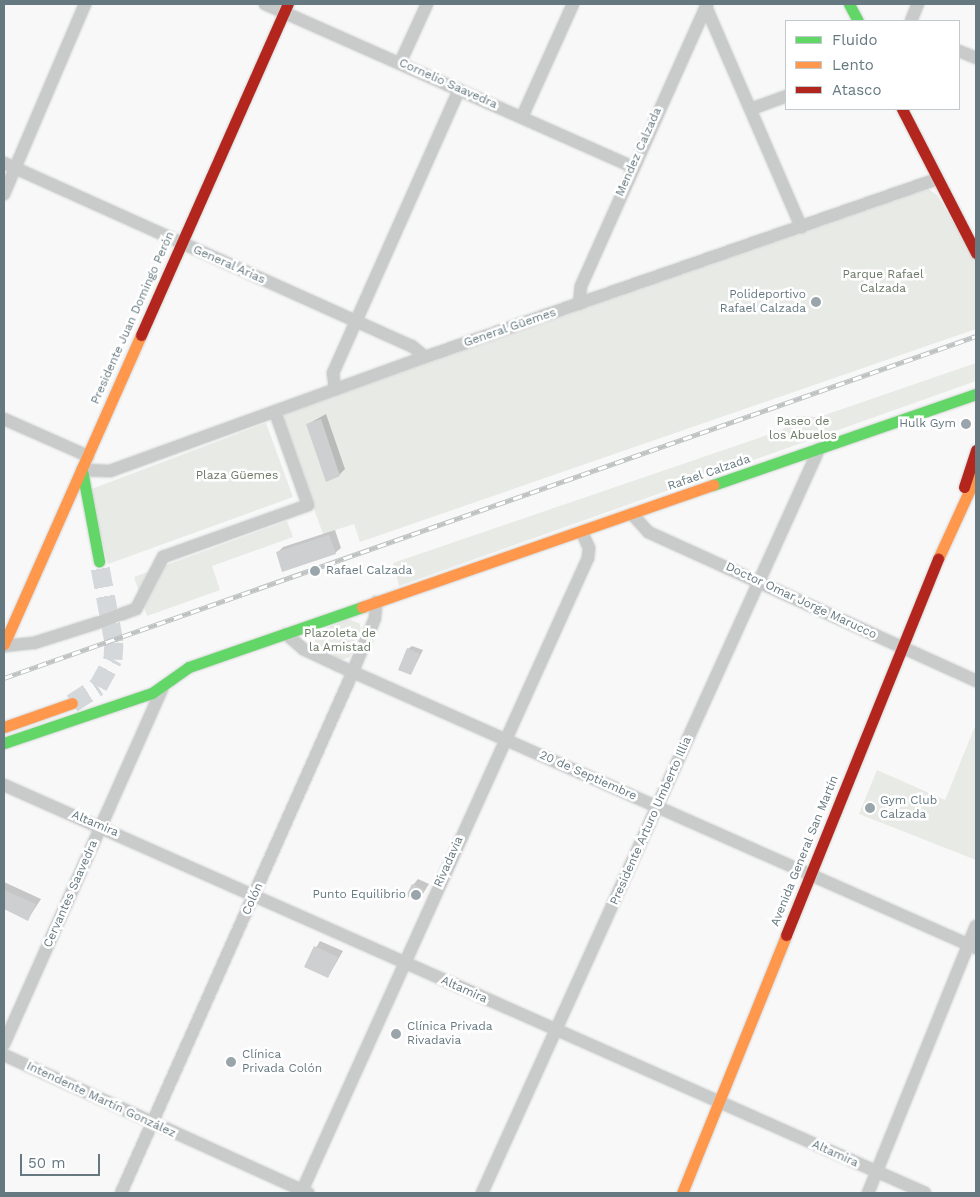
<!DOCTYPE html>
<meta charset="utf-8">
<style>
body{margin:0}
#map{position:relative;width:980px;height:1197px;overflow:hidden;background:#f8f8f8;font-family:"Work Sans",sans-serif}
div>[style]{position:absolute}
.green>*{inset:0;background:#e8eae6}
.shadow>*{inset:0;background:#0003}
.building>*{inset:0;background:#cecfd0}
.secondary-tunnel>*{height:19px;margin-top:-9.5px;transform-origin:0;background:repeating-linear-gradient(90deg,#d4d8da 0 19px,transparent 0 28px)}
.roads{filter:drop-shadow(0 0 1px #d4d5d6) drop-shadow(0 0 1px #d4d5d6)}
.street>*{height:12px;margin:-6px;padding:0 6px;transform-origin:6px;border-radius:6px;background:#c9cbcb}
.fast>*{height:11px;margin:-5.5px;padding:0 5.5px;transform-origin:5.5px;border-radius:5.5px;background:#63d668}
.slow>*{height:11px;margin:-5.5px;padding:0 5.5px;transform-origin:5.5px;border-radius:5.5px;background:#ff974d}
.jam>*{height:11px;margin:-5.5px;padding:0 5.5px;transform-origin:5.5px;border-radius:5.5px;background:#b3261e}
.rail>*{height:5px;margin-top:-2.5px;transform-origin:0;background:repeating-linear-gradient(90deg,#fff 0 9px,#bfc2c2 0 18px);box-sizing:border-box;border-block:1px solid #bfc2c2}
.street-bridge>*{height:12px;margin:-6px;padding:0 6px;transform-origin:6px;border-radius:6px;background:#c9cbcb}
.dots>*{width:14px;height:14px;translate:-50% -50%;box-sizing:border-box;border:2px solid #fff;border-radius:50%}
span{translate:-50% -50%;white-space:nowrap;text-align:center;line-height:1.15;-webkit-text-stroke:5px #fff;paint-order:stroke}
.street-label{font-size:12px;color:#667980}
.park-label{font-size:12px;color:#6b7965}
.poi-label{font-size:12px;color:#667980}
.right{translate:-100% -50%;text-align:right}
.left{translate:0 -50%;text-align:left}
.frame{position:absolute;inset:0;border:5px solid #667980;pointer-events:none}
.legend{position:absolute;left:785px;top:20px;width:175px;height:90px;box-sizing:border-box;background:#fff;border:1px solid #c2c9cc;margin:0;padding:6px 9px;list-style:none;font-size:15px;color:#667980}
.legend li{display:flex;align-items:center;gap:10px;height:25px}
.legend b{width:25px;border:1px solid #c2c9cc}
.scale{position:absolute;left:20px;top:1154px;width:80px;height:22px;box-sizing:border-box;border:2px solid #667980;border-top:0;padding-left:6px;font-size:15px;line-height:18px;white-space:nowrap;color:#667980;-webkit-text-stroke:4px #fff;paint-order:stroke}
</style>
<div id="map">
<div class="green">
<div style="clip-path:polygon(927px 188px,937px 195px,976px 261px,976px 329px,360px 542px,354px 524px,323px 534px,283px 424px,282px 416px,286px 411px)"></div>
<div style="clip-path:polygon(976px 363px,976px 381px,399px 586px,393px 563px,782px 430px,797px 416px,819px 417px)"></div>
<div style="clip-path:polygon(266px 423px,293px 497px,108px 564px,89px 490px)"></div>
<div style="clip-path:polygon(287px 521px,293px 537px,212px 566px,220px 590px,147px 616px,134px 577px)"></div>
<div style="clip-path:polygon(348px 619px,359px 623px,361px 628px,350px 657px,341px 660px,315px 647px,315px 633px)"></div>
<div style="clip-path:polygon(976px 724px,976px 860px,859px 814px,877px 770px,945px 800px)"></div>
</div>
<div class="shadow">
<div style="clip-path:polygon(326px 414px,345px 469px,339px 475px,308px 424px)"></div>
<div style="clip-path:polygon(335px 530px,341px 548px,335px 553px,278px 552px,283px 547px)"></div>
<div style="clip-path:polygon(412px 646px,423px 650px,411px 674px,408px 649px)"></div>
<div style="clip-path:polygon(418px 879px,429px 884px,419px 900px,413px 885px)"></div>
<div style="clip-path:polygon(4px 882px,41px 899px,28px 919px,4px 908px)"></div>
<div style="clip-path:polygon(320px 941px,343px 951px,328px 977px,305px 966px)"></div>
</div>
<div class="building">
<div style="clip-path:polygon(321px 419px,340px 476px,326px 482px,306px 424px)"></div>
<div style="clip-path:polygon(329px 535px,336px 554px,282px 572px,276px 552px)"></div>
<div style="clip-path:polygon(407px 648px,420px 654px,411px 675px,398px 670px)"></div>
<div style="clip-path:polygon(412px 884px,424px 890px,419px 901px,406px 896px)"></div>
<div style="clip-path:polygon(4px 890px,36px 904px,28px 921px,4px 909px)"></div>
<div style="clip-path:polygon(314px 946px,338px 957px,328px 978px,304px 967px)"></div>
</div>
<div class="secondary-tunnel">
<div style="left:72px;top:703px;width:31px;rotate:-33deg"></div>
<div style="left:98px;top:686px;width:31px;rotate:-61deg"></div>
<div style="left:113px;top:659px;width:17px;rotate:-87deg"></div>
<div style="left:114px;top:642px;width:82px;rotate:-100.5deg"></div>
</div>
<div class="roads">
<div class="street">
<div style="left:265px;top:4px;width:400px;rotate:23.9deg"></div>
<div style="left:706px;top:7px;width:240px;rotate:66.6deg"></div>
<div style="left:911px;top:21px;width:18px;rotate:-68deg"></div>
<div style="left:959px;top:51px;width:18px;rotate:22deg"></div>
<div style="left:400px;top:63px;width:65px;rotate:-65.4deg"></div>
<div style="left:751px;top:109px;width:37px;rotate:-20deg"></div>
<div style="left:522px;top:117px;width:124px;rotate:-65.7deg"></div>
<div style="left:4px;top:163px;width:447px;rotate:24.2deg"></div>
<div style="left:412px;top:346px;width:17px;rotate:40deg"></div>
<div style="left:4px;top:194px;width:207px;rotate:-66.9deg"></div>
<div style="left:579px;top:304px;width:18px;rotate:-84deg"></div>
<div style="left:581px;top:286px;width:309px;rotate:-65.9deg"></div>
<div style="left:335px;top:389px;width:16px;rotate:-97deg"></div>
<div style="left:333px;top:373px;width:310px;rotate:-66deg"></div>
<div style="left:4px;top:419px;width:92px;rotate:23.8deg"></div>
<div style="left:82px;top:470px;width:28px;rotate:2deg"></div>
<div style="left:110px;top:471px;width:335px;rotate:-19.9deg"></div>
<div style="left:425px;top:357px;width:542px;rotate:-19.17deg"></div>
<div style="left:632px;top:514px;width:24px;rotate:48deg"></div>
<div style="left:648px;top:532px;width:360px;rotate:24.4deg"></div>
<div style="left:122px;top:614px;width:15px;rotate:-20deg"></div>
<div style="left:136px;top:609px;width:59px;rotate:-62.6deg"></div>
<div style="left:163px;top:557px;width:154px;rotate:-19.7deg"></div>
<div style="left:308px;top:505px;width:99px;rotate:-109.5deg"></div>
<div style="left:286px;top:634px;width:23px;rotate:41deg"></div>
<div style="left:303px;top:649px;width:38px;rotate:25deg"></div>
<div style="left:337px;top:665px;width:699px;rotate:23.89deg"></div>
<div style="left:4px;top:646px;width:30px;rotate:-6deg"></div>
<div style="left:34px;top:643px;width:66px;rotate:-17.6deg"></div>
<div style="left:4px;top:785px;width:1007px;rotate:23.89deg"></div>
<div style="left:4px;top:1044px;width:389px;rotate:-66deg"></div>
<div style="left:4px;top:1055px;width:334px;rotate:24.4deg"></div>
<div style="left:121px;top:1193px;width:558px;rotate:-66.01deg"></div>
<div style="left:348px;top:683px;width:70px;rotate:-67.4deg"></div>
<div style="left:375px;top:618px;width:16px;rotate:-86deg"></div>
<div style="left:301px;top:1193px;width:697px;rotate:-65.68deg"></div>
<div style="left:588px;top:558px;width:10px;rotate:-84deg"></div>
<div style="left:589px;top:548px;width:17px;rotate:-114deg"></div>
<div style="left:482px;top:1193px;width:817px;rotate:-65.63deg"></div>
<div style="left:868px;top:1193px;width:288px;rotate:-68deg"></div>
</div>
<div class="fast">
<div style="left:849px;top:4px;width:19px;rotate:62deg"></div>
<div style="left:82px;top:470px;width:93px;rotate:79.4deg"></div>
<div style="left:713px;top:485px;width:278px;rotate:-19.1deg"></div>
<div style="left:4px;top:743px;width:156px;rotate:-18.7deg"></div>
<div style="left:152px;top:693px;width:45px;rotate:-35.1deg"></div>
<div style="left:189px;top:667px;width:183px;rotate:-19.1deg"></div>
</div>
<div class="slow">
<div style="left:938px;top:559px;width:91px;rotate:-65.4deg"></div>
<div style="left:362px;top:607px;width:372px;rotate:-19.2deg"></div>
<div style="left:4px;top:644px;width:338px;rotate:-66.1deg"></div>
<div style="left:4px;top:727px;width:72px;rotate:-19.4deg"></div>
<div style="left:682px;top:1193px;width:278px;rotate:-68deg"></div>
</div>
<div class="jam">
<div style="left:902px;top:109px;width:162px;rotate:62.8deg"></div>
<div style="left:141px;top:335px;width:362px;rotate:-66.1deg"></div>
<div style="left:964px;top:487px;width:39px;rotate:-72deg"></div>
<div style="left:786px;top:935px;width:406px;rotate:-68deg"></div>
</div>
</div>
<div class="rail">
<div style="left:4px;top:678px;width:1030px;rotate:-19.38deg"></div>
</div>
<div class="street-bridge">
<div style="left:97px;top:623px;width:27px;rotate:-20deg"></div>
</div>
<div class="dots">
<div style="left:816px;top:302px;background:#99a5aa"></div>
<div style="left:966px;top:424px;background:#99a5aa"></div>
<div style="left:315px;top:571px;background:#99a5aa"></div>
<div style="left:870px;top:808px;background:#99a5aa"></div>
<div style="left:416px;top:895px;background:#99a5aa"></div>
<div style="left:396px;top:1034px;background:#99a5aa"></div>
<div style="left:231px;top:1062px;background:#99a5aa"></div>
</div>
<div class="street-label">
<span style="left:448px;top:84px;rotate:24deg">Cornelio Saavedra</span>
<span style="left:639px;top:152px;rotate:-66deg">Mendez Calzada</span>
<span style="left:229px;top:265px;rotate:24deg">General Arias</span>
<span style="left:133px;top:318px;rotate:-66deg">Presidente Juan Domingo Perón</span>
<span style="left:510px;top:328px;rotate:-19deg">General Güemes</span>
<span style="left:709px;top:473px;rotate:-19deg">Rafael Calzada</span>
<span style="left:801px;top:601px;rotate:25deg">Doctor Omar Jorge Marucco</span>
<span style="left:588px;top:776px;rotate:24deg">20 de Septiembre</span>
<span style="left:651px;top:821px;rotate:-66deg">Presidente Arturo Umberto Illia</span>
<span style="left:95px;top:824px;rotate:23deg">Altamira</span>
<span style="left:805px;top:851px;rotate:-68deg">Avenida General San Martín</span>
<span style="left:449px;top:862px;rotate:-66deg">Rivadavia</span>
<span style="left:71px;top:894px;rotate:-66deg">Cervantes Saavedra</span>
<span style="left:253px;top:899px;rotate:-66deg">Colón</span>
<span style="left:464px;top:990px;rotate:24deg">Altamira</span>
<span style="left:101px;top:1100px;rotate:25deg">Intendente Martín González</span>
<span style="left:835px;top:1154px;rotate:24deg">Altamira</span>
</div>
<div class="park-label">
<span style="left:883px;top:282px">Parque Rafael<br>Calzada</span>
<span style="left:803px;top:429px">Paseo de<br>los Abuelos</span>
<span style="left:237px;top:476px">Plaza Güemes</span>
<span style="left:340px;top:641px">Plazoleta de<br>la Amistad</span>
</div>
<div class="poi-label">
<span class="right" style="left:806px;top:302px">Polideportivo<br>Rafael Calzada</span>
<span class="right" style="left:956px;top:424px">Hulk Gym</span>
<span class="left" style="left:326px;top:571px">Rafael Calzada</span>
<span class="left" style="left:880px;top:808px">Gym Club<br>Calzada</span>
<span class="right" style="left:406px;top:895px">Punto Equilibrio</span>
<span class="left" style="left:407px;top:1034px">Clínica Privada<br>Rivadavia</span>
<span class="left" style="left:242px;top:1062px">Clínica<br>Privada Colón</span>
</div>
<div class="frame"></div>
<ul class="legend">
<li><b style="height:6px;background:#63d668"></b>Fluido</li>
<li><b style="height:6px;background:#ff974d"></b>Lento</li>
<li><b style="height:6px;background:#b3261e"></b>Atasco</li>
</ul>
<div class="scale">50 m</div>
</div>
